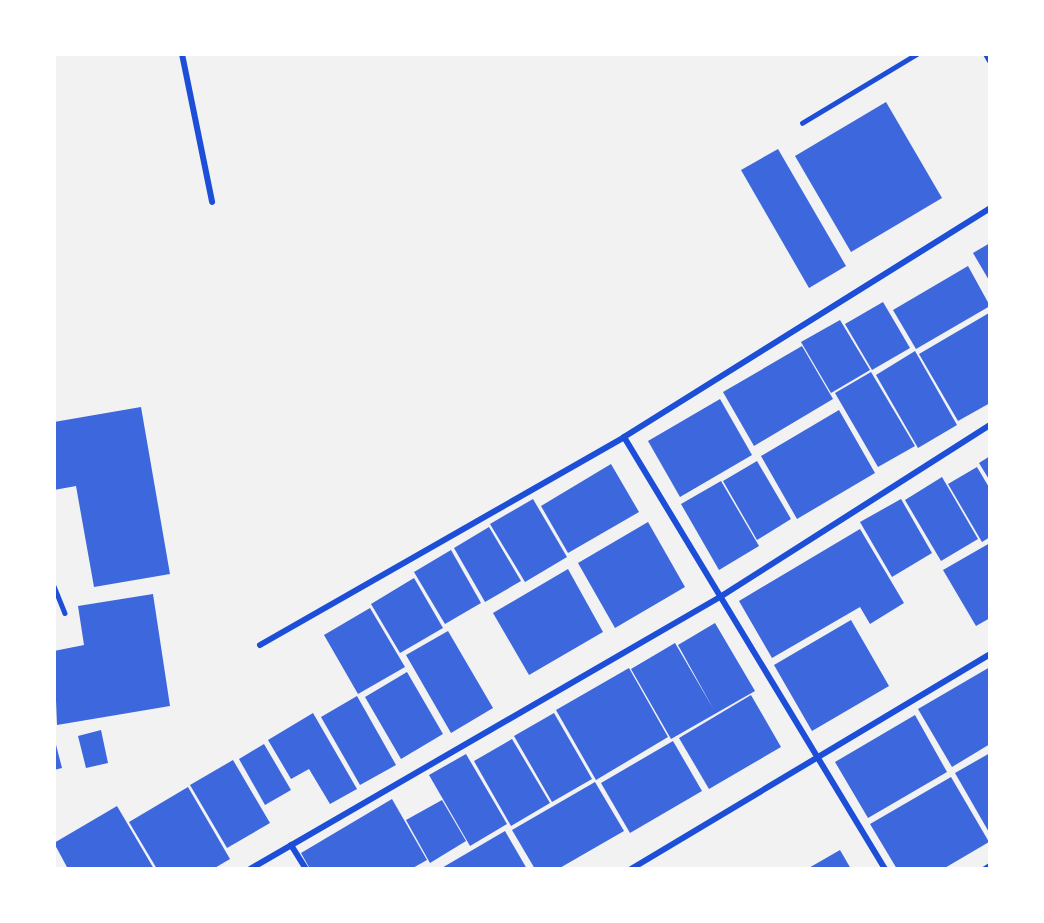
<!DOCTYPE html>
<style>
body{margin:0}
#map{position:relative;width:1044px;height:923px;overflow:hidden;background:#f2f2f2;font-family:Poppins,sans-serif}
div>[style]{position:absolute}
.building>*{inset:0;background:#3d67dc}
.service>*{height:4.5px;margin:-2.25px;padding:0 2.25px;transform-origin:2.25px;border-radius:2.25px;background:#1d4ed8}
.minor>*{height:6px;margin:-3px;padding:0 3px;transform-origin:3px;border-radius:3px;background:#1d4ed8}
span{translate:-50% -50%;white-space:nowrap;text-align:center;line-height:1.15;-webkit-text-stroke:4.5px #fff;paint-order:stroke}
.frame{position:absolute;inset:0;border:56px solid #fff;pointer-events:none}
</style>
<div id="map">
<div class="building">
<div style="clip-path:polygon(886px 102px,942px 198px,851px 252px,795px 156px)"></div>
<div style="clip-path:polygon(778px 149px,846px 266px,809px 288px,741px 170px)"></div>
<div style="clip-path:polygon(990px 243px,990px 282px,973px 253px)"></div>
<div style="clip-path:polygon(968px 266px,990px 306px,916px 349px,893px 310px)"></div>
<div style="clip-path:polygon(883px 302px,910px 348px,872px 370px,845px 324px)"></div>
<div style="clip-path:polygon(989px 313px,990px 403px,958px 421px,919px 354px)"></div>
<div style="clip-path:polygon(840px 320px,870px 370px,831px 393px,801px 342px)"></div>
<div style="clip-path:polygon(802px 346px,833px 399px,754px 446px,723px 392px)"></div>
<div style="clip-path:polygon(915px 351px,957px 425px,918px 448px,876px 375px)"></div>
<div style="clip-path:polygon(871px 372px,915px 446px,878px 467px,835px 393px)"></div>
<div style="clip-path:polygon(720px 399px,752px 455px,680px 497px,648px 441px)"></div>
<div style="clip-path:polygon(141px 407px,170px 574px,94px 587px,76px 486px,54px 490px,54px 422px)"></div>
<div style="clip-path:polygon(839px 410px,875px 473px,797px 519px,761px 456px)"></div>
<div style="clip-path:polygon(990px 456px,990px 481px,979px 463px)"></div>
<div style="clip-path:polygon(757px 461px,791px 519px,757px 540px,723px 481px)"></div>
<div style="clip-path:polygon(611px 464px,639px 512px,568px 553px,541px 506px)"></div>
<div style="clip-path:polygon(977px 467px,990px 489px,990px 537px,982px 542px,948px 484px)"></div>
<div style="clip-path:polygon(942px 477px,978px 539px,941px 561px,905px 500px)"></div>
<div style="clip-path:polygon(721px 481px,759px 546px,719px 570px,681px 504px)"></div>
<div style="clip-path:polygon(533px 499px,567px 557px,525px 582px,490px 524px)"></div>
<div style="clip-path:polygon(901px 499px,932px 553px,892px 577px,860px 522px)"></div>
<div style="clip-path:polygon(648px 522px,685px 587px,615px 628px,578px 563px)"></div>
<div style="clip-path:polygon(489px 527px,521px 581px,485px 602px,454px 548px)"></div>
<div style="clip-path:polygon(860px 529px,904px 603px,870px 624px,860px 607px,772px 658px,739px 601px)"></div>
<div style="clip-path:polygon(990px 543px,990px 618px,976px 626px,943px 570px)"></div>
<div style="clip-path:polygon(451px 550px,481px 603px,445px 624px,414px 572px)"></div>
<div style="clip-path:polygon(568px 569px,603px 632px,529px 675px,493px 613px)"></div>
<div style="clip-path:polygon(414px 578px,443px 628px,400px 653px,371px 604px)"></div>
<div style="clip-path:polygon(153px 594px,170px 706px,57px 725px,54px 651px,84px 645px,78px 606px)"></div>
<div style="clip-path:polygon(370px 608px,405px 667px,358px 694px,324px 635px)"></div>
<div style="clip-path:polygon(851px 620px,889px 686px,812px 731px,774px 665px)"></div>
<div style="clip-path:polygon(715px 623px,755px 691px,671px 739px,631px 669px,675px 643px,714px 710px,678px 645px)"></div>
<div style="clip-path:polygon(448px 631px,493px 708px,451px 733px,406px 655px)"></div>
<div style="clip-path:polygon(990px 667px,990px 744px,952px 767px,918px 709px)"></div>
<div style="clip-path:polygon(629px 668px,668px 737px,596px 780px,556px 710px)"></div>
<div style="clip-path:polygon(407px 672px,443px 734px,401px 759px,365px 697px)"></div>
<div style="clip-path:polygon(751px 695px,781px 747px,709px 789px,679px 738px)"></div>
<div style="clip-path:polygon(357px 696px,396px 765px,360px 785px,321px 717px)"></div>
<div style="clip-path:polygon(313px 713px,357px 789px,330px 804px,309px 769px,291px 779px,268px 740px)"></div>
<div style="clip-path:polygon(554px 713px,592px 779px,552px 802px,514px 736px)"></div>
<div style="clip-path:polygon(915px 715px,947px 772px,868px 818px,835px 762px)"></div>
<div style="clip-path:polygon(101px 730px,108px 763px,86px 768px,78px 736px)"></div>
<div style="clip-path:polygon(54px 737px,62px 768px,54px 770px)"></div>
<div style="clip-path:polygon(512px 739px,550px 803px,511px 826px,474px 761px)"></div>
<div style="clip-path:polygon(673px 741px,702px 791px,630px 833px,601px 783px)"></div>
<div style="clip-path:polygon(264px 744px,291px 790px,265px 805px,239px 759px)"></div>
<div style="clip-path:polygon(990px 753px,990px 834px,955px 773px)"></div>
<div style="clip-path:polygon(466px 754px,507px 824px,470px 846px,429px 775px)"></div>
<div style="clip-path:polygon(233px 760px,270px 823px,227px 848px,190px 785px)"></div>
<div style="clip-path:polygon(951px 777px,989px 842px,943px 869px,897px 869px,870px 824px)"></div>
<div style="clip-path:polygon(595px 782px,624px 831px,558px 869px,535px 869px,512px 830px)"></div>
<div style="clip-path:polygon(188px 787px,230px 859px,213px 869px,157px 869px,129px 822px)"></div>
<div style="clip-path:polygon(392px 799px,427px 860px,411px 869px,310px 869px,301px 853px)"></div>
<div style="clip-path:polygon(442px 800px,466px 841px,430px 863px,406px 820px)"></div>
<div style="clip-path:polygon(117px 806px,154px 869px,68px 869px,54px 843px)"></div>
<div style="clip-path:polygon(505px 831px,527px 869px,440px 869px)"></div>
<div style="clip-path:polygon(840px 850px,851px 869px,807px 869px)"></div>
</div>
<div class="service">
<div style="left:802px;top:123px;width:134px;rotate:-31deg"></div>
<div style="left:54px;top:586px;width:29px;rotate:68deg"></div>
</div>
<div class="minor">
<div style="left:182px;top:54px;width:151px;rotate:78.5deg"></div>
<div style="left:986px;top:54px;width:8px;rotate:60deg"></div>
<div style="left:624px;top:437px;width:505px;rotate:58.86deg"></div>
<div style="left:260px;top:645px;width:419px;rotate:-29.7deg"></div>
<div style="left:624px;top:437px;width:432px;rotate:-32deg"></div>
<div style="left:291px;top:845px;width:28px;rotate:58deg"></div>
<div style="left:250px;top:869px;width:543px;rotate:-30.06deg"></div>
<div style="left:720px;top:597px;width:320px;rotate:-32.5deg"></div>
<div style="left:631px;top:869px;width:418px;rotate:-30.9deg"></div>
<div style="left:985px;top:869px;width:6px;rotate:-31deg"></div>
</div>
<div class="frame"></div>
</div>
